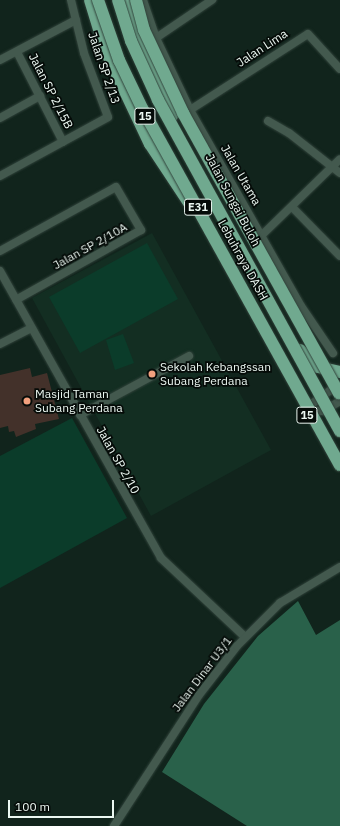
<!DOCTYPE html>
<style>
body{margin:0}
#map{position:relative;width:340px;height:826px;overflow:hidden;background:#11241c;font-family:"IBM Plex Sans",sans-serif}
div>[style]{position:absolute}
.built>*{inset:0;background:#132e22}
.green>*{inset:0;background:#0b3c2a}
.forest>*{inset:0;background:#29614a}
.building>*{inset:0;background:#43312a}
.roads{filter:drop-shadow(0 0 1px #30423a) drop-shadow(0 0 1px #30423a)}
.minor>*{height:8px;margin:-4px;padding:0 4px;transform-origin:4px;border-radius:4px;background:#43594e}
.highway>*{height:12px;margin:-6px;padding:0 6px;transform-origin:6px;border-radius:6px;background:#70a98f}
.bridges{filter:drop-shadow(0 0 1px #30423a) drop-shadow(0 0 1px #30423a)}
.highway-bridge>*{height:12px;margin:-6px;padding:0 6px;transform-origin:6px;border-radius:6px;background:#70a98f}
.dots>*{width:11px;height:11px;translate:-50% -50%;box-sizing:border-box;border:2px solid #050b08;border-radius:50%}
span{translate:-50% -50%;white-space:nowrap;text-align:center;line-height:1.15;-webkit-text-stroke:3.5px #050b08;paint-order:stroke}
.shield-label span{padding:1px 3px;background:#050b08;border:1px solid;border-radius:3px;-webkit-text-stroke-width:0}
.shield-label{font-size:11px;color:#ecf8f2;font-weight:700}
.street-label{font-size:12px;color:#ecf8f2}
.poi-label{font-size:12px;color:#ecf8f2}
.left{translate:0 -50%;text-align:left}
.scale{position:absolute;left:8px;top:800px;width:106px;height:18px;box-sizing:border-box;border:2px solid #ecf8f2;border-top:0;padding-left:5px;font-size:12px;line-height:14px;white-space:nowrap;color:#ecf8f2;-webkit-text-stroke:3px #050b08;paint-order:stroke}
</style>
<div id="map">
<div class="built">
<div style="clip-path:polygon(152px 233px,271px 450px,151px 516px,32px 298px)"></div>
</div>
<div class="green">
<div style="clip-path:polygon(147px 243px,178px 299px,80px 353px,49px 297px)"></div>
<div style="clip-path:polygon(123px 334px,134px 363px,115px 370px,106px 340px)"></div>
<div style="clip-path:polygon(72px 418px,127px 518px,0 588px,0 456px)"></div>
</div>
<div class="forest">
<div style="clip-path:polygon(298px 601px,316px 635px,340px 620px,340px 826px,247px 826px,162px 772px,204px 704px,258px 636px)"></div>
</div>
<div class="building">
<div style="clip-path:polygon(30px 368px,32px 377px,47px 373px,59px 419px,35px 424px,36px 429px,16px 437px,14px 431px,9px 432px,8px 426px,0 428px,0 375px)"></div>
</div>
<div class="roads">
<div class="minor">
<div style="left:143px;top:0;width:40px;rotate:71.1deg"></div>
<div style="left:156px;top:38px;width:80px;rotate:64.7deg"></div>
<div style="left:190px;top:110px;width:225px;rotate:60.5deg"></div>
<div style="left:301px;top:306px;width:57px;rotate:55.8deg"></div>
<div style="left:156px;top:38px;width:68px;rotate:-34.2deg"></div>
<div style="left:17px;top:52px;width:101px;rotate:62.9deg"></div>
<div style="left:0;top:60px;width:86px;rotate:-27.8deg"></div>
<div style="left:190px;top:110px;width:140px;rotate:-32.8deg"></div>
<div style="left:308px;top:34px;width:47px;rotate:47.6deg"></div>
<div style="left:0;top:118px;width:46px;rotate:-28.8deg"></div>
<div style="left:268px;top:121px;width:24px;rotate:30deg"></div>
<div style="left:289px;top:133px;width:65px;rotate:38.1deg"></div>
<div style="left:0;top:176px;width:123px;rotate:-28.6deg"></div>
<div style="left:108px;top:117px;width:68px;rotate:-110.6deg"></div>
<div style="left:84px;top:53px;width:55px;rotate:-103.8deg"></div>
<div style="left:293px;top:208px;width:67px;rotate:45.6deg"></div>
<div style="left:263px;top:234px;width:107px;rotate:-44.2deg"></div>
<div style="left:0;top:251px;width:132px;rotate:-28.9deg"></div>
<div style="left:116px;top:187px;width:50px;rotate:59.8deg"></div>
<div style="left:141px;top:230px;width:143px;rotate:150.8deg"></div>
<div style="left:0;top:271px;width:329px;rotate:60.7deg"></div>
<div style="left:161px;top:558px;width:115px;rotate:43.2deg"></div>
<div style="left:0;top:344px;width:35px;rotate:-27deg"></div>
<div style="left:307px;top:411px;width:10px;rotate:-53deg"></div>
<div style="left:313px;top:403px;width:31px;rotate:-36deg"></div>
<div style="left:307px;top:411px;width:16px"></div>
<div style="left:323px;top:411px;width:20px;rotate:-30deg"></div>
<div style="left:80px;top:415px;width:124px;rotate:-28.4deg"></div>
<div style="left:114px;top:826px;width:156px;rotate:-57deg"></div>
<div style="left:199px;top:695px;width:62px;rotate:-52.2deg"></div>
<div style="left:237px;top:646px;width:61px;rotate:-45deg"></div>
<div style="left:280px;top:603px;width:70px;rotate:-31deg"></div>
</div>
<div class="highway">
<div style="left:90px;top:0;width:51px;rotate:73deg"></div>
<div style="left:105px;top:49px;width:105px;rotate:64.7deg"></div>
<div style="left:150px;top:144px;width:71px;rotate:56.5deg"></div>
<div style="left:125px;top:0;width:125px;rotate:67.9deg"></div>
<div style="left:300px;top:350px;width:25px;rotate:43deg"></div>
<div style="left:318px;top:367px;width:23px;rotate:13deg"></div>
</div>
</div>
<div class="bridges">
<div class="highway-bridge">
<div style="left:98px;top:0;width:64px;rotate:70.7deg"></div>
<div style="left:119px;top:60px;width:55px;rotate:64.4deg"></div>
<div style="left:143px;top:110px;width:406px;rotate:61deg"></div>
<div style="left:118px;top:0;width:43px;rotate:72.4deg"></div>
<div style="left:131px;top:41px;width:65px;rotate:65.4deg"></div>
<div style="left:158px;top:100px;width:378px;rotate:61.2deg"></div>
<div style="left:136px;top:0;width:31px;rotate:75deg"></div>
<div style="left:144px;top:30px;width:92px;rotate:64.8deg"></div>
<div style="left:183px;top:113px;width:321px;rotate:60.9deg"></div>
</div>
</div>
<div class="dots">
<div style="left:152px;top:374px;background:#f2a07e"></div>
<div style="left:27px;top:401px;background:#f2a07e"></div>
</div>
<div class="shield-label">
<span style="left:145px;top:116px">15</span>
<span style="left:198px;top:207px">E31</span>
<span style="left:307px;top:415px">15</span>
</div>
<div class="street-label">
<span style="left:262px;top:48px;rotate:-33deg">Jalan Lima</span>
<span style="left:104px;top:68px;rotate:71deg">Jalan SP 2/13</span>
<span style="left:51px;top:91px;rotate:63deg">Jalan SP 2/15B</span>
<span style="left:241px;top:175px;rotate:60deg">Jalan Utama</span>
<span style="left:233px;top:200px;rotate:62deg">Jalan Sungai Buloh</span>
<span style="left:90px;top:246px;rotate:-29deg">Jalan SP 2/10A</span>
<span style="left:243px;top:260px;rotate:61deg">Lebuhraya DASH</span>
<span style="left:118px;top:460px;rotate:61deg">Jalan SP 2/10</span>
<span style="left:202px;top:674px;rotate:-53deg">Jalan Dinar U3/1</span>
</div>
<div class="poi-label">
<span class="left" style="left:160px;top:374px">Sekolah Kebangssan<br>Subang Perdana</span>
<span class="left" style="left:35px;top:401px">Masjid Taman<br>Subang Perdana</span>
</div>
<div class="scale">100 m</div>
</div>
